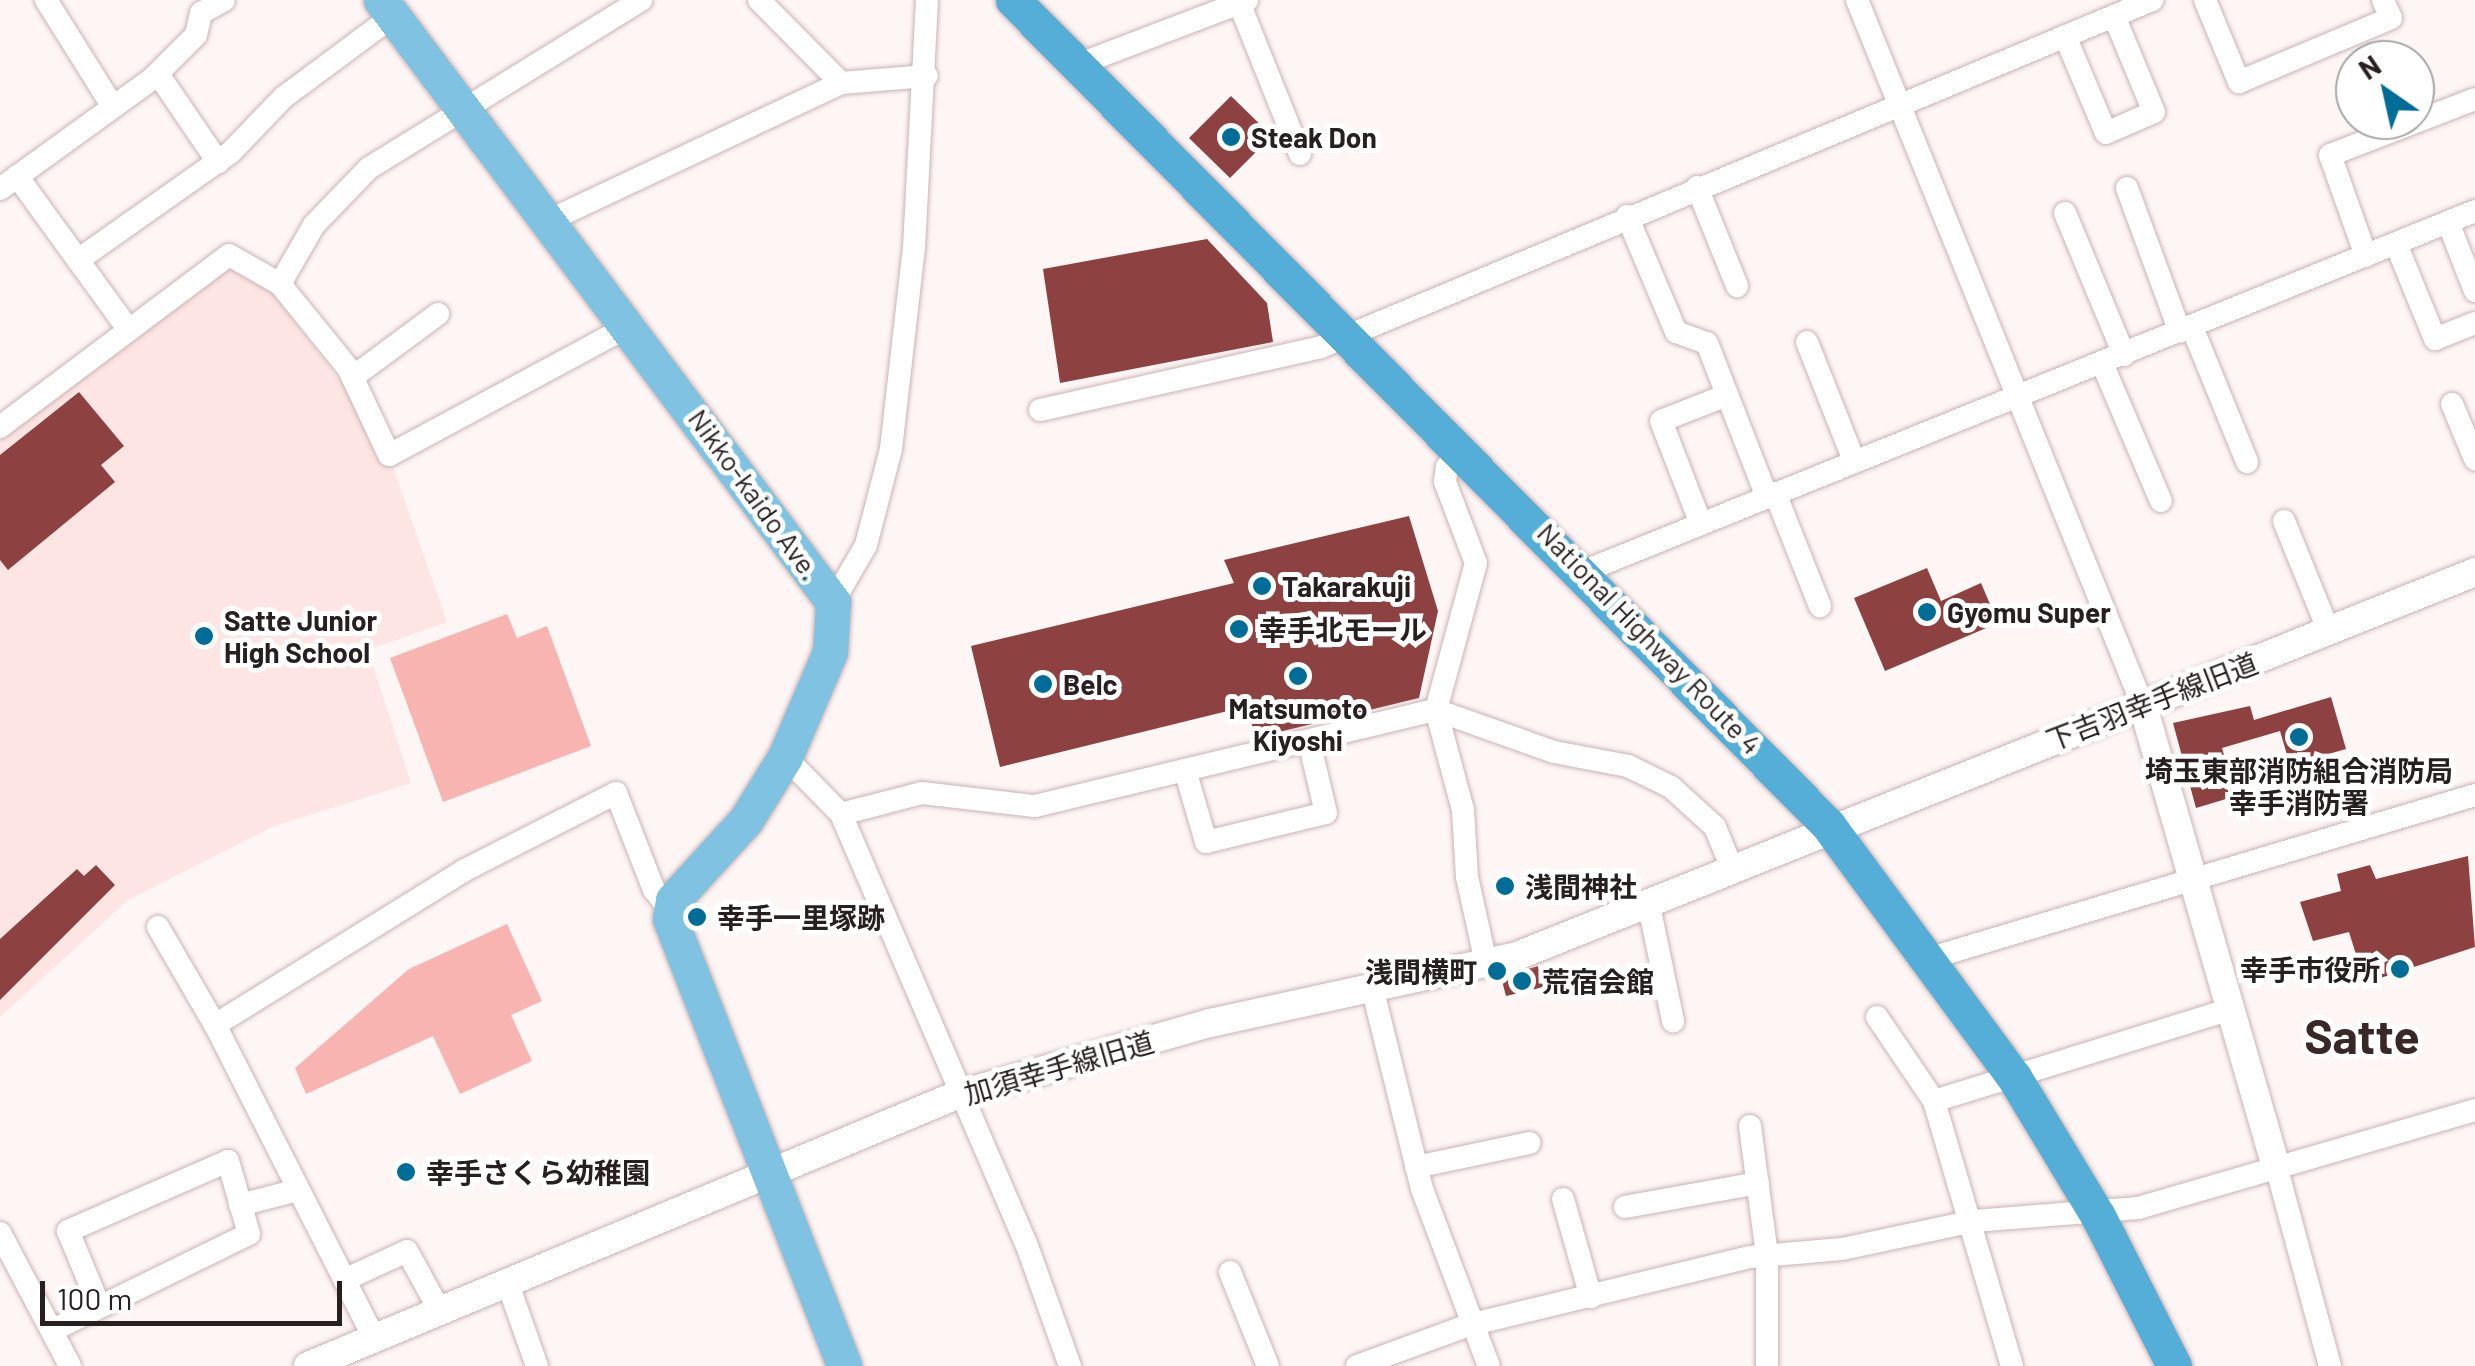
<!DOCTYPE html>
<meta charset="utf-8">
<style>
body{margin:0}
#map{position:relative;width:2475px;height:1366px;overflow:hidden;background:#fef5f5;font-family:Barlow,"Noto Sans JP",sans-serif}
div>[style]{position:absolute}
.built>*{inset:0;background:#fde5e3}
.green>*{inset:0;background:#f7b4b0}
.building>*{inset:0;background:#8d4140}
.roads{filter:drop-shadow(0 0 2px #c9b4b3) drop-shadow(0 0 2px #c9b4b3)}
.minor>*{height:22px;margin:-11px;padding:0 11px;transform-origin:11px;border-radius:11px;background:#fff}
.tertiary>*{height:28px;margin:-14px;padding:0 14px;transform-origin:14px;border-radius:14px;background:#fff}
.primary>*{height:35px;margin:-17.5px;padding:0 17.5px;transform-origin:17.5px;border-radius:17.5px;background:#7fc2e2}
.trunk>*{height:35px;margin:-17.5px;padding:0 17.5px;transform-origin:17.5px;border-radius:17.5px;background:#54aed8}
.dots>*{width:28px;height:28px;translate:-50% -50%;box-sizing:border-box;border:5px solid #fff;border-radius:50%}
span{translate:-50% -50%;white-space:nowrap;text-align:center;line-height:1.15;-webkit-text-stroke:10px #fff;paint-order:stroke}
.poi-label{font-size:28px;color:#282020;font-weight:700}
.left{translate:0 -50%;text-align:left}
.right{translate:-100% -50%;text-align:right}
.street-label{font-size:28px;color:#282020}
.town-label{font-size:48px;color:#382827;font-weight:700}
.north{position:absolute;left:2335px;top:40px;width:100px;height:100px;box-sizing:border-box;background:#fff;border:2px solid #a9a6a6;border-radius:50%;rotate:326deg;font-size:28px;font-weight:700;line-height:40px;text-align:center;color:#282020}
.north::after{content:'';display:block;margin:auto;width:35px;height:45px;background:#006d99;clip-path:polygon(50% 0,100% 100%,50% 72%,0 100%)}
.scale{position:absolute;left:40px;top:1281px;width:302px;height:45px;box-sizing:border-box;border:5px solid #282020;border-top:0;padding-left:12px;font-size:30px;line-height:35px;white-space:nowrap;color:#282020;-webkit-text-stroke:8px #fff;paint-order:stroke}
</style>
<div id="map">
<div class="built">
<div style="clip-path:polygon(230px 269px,271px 291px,360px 407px,376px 457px,393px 467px,447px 622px,368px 650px,411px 783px,272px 827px,128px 900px,0 1017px,0 440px,172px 304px)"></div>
</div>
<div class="green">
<div style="clip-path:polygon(507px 614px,517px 638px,547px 626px,591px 746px,443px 802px,390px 658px)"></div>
<div style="clip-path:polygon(507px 924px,542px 1001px,511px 1015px,532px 1061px,460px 1094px,433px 1036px,306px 1094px,295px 1068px,409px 969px)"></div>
</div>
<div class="building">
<div style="clip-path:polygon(1231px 96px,1272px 136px,1230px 178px,1189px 138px)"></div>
<div style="clip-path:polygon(1207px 239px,1267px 303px,1273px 342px,1060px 383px,1043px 269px)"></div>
<div style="clip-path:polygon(79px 392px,124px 446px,101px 465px,115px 482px,8px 570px,0 560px,0 455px)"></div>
<div style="clip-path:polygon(1409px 516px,1438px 611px,1419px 698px,1255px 738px,1248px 706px,1000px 767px,971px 646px,1234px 583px,1224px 560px)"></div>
<div style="clip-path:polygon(1927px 568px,1941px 601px,1981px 583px,1998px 623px,1885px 671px,1854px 598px)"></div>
<div style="clip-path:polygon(2331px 697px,2346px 749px,2290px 765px,2280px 731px,2222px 748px,2236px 796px,2196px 808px,2173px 723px,2250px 706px,2254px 720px)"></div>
<div style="clip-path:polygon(2468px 856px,2475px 947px,2365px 983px,2349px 932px,2313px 941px,2300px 902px,2341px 891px,2337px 874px,2370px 865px,2376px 879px)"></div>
<div style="clip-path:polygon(96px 865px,115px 885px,0 1000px,0 939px,77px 869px,84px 876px)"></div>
<div style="clip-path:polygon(1538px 966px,1544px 987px,1506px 996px,1501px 977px)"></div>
</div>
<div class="roads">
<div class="minor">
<div style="left:46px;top:0;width:126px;rotate:57.9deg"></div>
<div style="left:759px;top:0;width:117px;rotate:45.3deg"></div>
<div style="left:841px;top:83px;width:86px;rotate:-4.7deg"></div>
<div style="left:1238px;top:0;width:166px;rotate:68.1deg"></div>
<div style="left:1857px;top:0;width:762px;rotate:67.95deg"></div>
<div style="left:2205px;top:0;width:89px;rotate:67.5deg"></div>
<div style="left:2239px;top:82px;width:165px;rotate:-22.8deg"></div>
<div style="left:2391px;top:18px;width:20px;rotate:-114deg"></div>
<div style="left:2065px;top:36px;width:105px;rotate:67.1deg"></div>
<div style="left:2106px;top:133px;width:52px;rotate:-23.6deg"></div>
<div style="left:2154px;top:112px;width:104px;rotate:-112.6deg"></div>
<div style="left:1077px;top:65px;width:182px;rotate:-20.9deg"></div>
<div style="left:158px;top:74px;width:107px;rotate:55.7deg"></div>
<div style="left:17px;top:176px;width:185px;rotate:54deg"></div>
<div style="left:1697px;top:187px;width:107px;rotate:68deg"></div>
<div style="left:2127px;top:188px;width:153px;rotate:69.8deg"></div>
<div style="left:0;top:189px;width:188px;rotate:-35.9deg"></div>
<div style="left:152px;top:79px;width:62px;rotate:-45deg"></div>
<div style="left:196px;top:35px;width:23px;rotate:-77deg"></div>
<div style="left:201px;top:13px;width:26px;rotate:-29deg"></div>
<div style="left:2065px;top:213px;width:154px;rotate:67.4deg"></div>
<div style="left:1627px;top:216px;width:126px;rotate:67.1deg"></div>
<div style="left:1676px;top:332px;width:33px;rotate:20deg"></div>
<div style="left:1707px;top:343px;width:165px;rotate:68.7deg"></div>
<div style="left:550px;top:220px;width:322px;rotate:-25.2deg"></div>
<div style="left:2448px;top:222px;width:74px;rotate:68.6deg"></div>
<div style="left:2396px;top:244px;width:103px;rotate:67.7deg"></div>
<div style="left:2435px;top:339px;width:43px;rotate:-21.8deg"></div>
<div style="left:2366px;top:256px;width:107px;rotate:-109.6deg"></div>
<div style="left:2330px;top:155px;width:155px;rotate:-21.1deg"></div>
<div style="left:78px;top:260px;width:187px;rotate:-35.2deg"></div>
<div style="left:231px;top:152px;width:76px;rotate:-46.1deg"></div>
<div style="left:284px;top:97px;width:136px;rotate:-36.6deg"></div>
<div style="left:629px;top:326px;width:272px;rotate:151.7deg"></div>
<div style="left:389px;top:455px;width:96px;rotate:-115.2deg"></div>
<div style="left:348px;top:368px;width:108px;rotate:-129deg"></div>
<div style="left:280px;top:284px;width:68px;rotate:-60deg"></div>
<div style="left:314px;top:225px;width:79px;rotate:-46deg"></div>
<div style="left:369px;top:168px;width:320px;rotate:-31.7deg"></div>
<div style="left:2192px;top:327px;width:146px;rotate:67.8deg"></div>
<div style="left:1807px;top:342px;width:128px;rotate:68.4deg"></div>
<div style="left:2102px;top:363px;width:150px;rotate:66.9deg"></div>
<div style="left:353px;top:377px;width:106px;rotate:-36.5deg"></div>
<div style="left:2452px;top:404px;width:60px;rotate:67.3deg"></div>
<div style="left:1040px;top:410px;width:288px;rotate:-12.6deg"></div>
<div style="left:1321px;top:347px;width:901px;rotate:-22.66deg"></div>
<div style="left:0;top:427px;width:286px;rotate:-36.9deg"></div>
<div style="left:229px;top:255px;width:59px;rotate:29.6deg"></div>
<div style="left:1466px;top:451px;width:25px;rotate:140deg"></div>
<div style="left:1447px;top:467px;width:15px;rotate:98deg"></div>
<div style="left:1445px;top:482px;width:87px;rotate:69.1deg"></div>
<div style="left:1476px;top:563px;width:152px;rotate:105.2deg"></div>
<div style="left:1436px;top:710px;width:104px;rotate:74.9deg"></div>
<div style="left:1463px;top:810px;width:67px;rotate:86.6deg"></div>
<div style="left:1467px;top:877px;width:88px;rotate:77.5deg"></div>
<div style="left:1775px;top:493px;width:122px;rotate:68.3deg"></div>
<div style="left:2284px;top:521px;width:120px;rotate:67.9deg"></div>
<div style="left:1701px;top:524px;width:110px;rotate:-111.2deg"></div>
<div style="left:1661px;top:421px;width:71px;rotate:-21.5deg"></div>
<div style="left:1585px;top:571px;width:960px;rotate:-22.02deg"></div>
<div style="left:833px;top:602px;width:66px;rotate:-59.9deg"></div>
<div style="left:866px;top:545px;width:99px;rotate:-75.4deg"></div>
<div style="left:891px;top:449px;width:202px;rotate:-83.5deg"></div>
<div style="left:914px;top:248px;width:248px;rotate:-87deg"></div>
<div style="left:785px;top:757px;width:80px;rotate:45.5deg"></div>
<div style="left:841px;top:814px;width:467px;rotate:66.7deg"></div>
<div style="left:1026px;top:1243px;width:131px;rotate:70.3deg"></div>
<div style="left:1185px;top:770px;width:75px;rotate:73.7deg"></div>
<div style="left:1206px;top:842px;width:123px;rotate:-13.6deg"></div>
<div style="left:1326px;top:813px;width:74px;rotate:-103.3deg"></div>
<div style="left:841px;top:814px;width:84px;rotate:-14.5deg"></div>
<div style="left:922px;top:793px;width:114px;rotate:6.6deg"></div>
<div style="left:1035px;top:806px;width:412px;rotate:-13.5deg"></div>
<div style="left:1436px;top:710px;width:125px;rotate:19.6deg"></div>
<div style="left:1554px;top:752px;width:75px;rotate:10.7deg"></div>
<div style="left:1628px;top:766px;width:48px;rotate:26deg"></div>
<div style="left:1671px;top:787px;width:59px;rotate:42.3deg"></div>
<div style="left:1715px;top:827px;width:42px;rotate:67.7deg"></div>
<div style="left:1648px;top:901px;width:123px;rotate:78.2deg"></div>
<div style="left:158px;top:927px;width:113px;rotate:59.8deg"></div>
<div style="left:1931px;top:958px;width:568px;rotate:-16.68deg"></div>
<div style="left:1372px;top:987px;width:208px;rotate:76.1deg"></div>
<div style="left:1422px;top:1189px;width:189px;rotate:69.3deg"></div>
<div style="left:1877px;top:1017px;width:102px;rotate:55.8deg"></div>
<div style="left:1934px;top:1101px;width:276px;rotate:73.6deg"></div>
<div style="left:1934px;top:1101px;width:311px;rotate:-17.2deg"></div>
<div style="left:1750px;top:1126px;width:131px;rotate:82.5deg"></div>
<div style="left:1767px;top:1256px;width:110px;rotate:90deg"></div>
<div style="left:2275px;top:1162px;width:211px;rotate:74.9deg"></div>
<div style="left:1416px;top:1167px;width:116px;rotate:-11.9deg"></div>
<div style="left:1563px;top:1199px;width:102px;rotate:74.1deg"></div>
<div style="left:240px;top:1205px;width:60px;rotate:-14.5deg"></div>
<div style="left:1625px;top:1207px;width:135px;rotate:-10.2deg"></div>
<div style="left:0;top:1233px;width:150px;rotate:62.2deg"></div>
<div style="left:1230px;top:1272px;width:101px;rotate:68deg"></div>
<div style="left:344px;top:1280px;width:69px;rotate:-24.7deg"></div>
<div style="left:407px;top:1251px;width:71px;rotate:61.3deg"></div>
<div style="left:509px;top:1287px;width:84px;rotate:70.5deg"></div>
<div style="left:57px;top:1328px;width:214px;rotate:-26.1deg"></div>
<div style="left:249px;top:1234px;width:76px;rotate:-106deg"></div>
<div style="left:228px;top:1161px;width:175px;rotate:156.4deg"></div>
<div style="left:68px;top:1231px;width:78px;rotate:67.4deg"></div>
<div style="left:374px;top:1338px;width:351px;rotate:-116.9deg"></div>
<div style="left:215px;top:1025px;width:292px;rotate:-31.8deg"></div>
<div style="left:463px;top:871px;width:172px;rotate:-27deg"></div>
<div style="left:616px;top:793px;width:104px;rotate:68.6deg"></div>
<div style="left:654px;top:890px;width:25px;rotate:50deg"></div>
<div style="left:1357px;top:1366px;width:119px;rotate:-20.1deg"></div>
<div style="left:1469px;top:1325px;width:289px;rotate:-13.6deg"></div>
<div style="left:1750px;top:1257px;width:92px;rotate:-5deg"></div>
<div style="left:1842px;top:1249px;width:135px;rotate:-12deg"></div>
<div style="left:1974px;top:1221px;width:165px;rotate:-4.5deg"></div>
<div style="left:2138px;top:1208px;width:351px;rotate:-16.2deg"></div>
</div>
<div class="tertiary">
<div style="left:2143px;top:706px;width:475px;rotate:73.9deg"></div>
<div style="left:308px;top:1366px;width:703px;rotate:-22.66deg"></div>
<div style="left:957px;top:1095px;width:263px;rotate:-15.9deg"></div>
<div style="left:1210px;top:1023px;width:314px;rotate:-12.3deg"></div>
<div style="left:1517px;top:956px;width:1032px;rotate:-21.84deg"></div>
</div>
<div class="primary">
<div style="left:381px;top:0;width:753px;rotate:53.1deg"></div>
<div style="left:833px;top:602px;width:50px;rotate:93.4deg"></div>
<div style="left:830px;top:652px;width:114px;rotate:113.2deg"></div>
<div style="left:785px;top:757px;width:74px;rotate:121.8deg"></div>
<div style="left:746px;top:820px;width:108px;rotate:132.4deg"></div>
<div style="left:673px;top:900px;width:19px;rotate:99deg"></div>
<div style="left:670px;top:919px;width:480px;rotate:68.7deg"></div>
</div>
<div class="trunk">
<div style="left:1013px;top:0;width:1160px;rotate:45.35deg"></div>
<div style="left:1828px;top:825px;width:313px;rotate:53.6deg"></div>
<div style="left:2014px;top:1077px;width:162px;rotate:58.9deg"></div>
<div style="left:2098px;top:1216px;width:168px;rotate:63.1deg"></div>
</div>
</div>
<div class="dots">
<div style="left:1231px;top:137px;background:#006d99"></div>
<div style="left:1262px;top:586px;background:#006d99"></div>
<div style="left:1927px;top:612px;background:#006d99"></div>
<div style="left:1239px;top:629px;background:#006d99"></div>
<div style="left:204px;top:636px;background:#006d99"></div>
<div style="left:1298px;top:676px;background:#006d99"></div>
<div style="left:1043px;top:684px;background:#006d99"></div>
<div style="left:2299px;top:737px;background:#006d99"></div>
<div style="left:1505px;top:886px;background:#006d99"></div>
<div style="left:697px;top:917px;background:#006d99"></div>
<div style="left:2400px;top:969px;background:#006d99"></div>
<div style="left:1497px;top:971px;background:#006d99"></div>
<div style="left:1522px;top:981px;background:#006d99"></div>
<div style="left:406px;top:1172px;background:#006d99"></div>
</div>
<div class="poi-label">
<span class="left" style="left:1251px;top:137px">Steak Don</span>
<span class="left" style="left:1282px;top:586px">Takarakuji</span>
<span class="left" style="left:1947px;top:612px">Gyomu Super</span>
<span class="left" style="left:224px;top:636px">Satte Junior<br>High School</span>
<span class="left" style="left:1259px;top:629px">幸手北モール</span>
<span class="left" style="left:1063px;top:684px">Belc</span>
<span style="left:1298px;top:724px">Matsumoto<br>Kiyoshi</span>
<span style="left:2299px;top:786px">埼玉東部消防組合消防局<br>幸手消防署</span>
<span class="left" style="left:1525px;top:886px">浅間神社</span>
<span class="left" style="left:717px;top:917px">幸手一里塚跡</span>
<span class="right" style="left:2380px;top:969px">幸手市役所</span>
<span class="right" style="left:1477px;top:971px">浅間横町</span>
<span class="left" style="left:1542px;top:981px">荒宿会館</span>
<span class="left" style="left:426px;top:1172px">幸手さくら幼稚園</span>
</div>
<div class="street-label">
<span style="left:755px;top:494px;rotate:54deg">Nikko-kaido Ave.</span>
<span style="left:1650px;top:638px;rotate:46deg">National Highway Route 4</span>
<span style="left:2152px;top:701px;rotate:-21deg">下吉羽幸手線旧道</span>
<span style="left:1059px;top:1067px;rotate:-16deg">加須幸手線旧道</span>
</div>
<div class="town-label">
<span style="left:2362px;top:1036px">Satte</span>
</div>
<div class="north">N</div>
<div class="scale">100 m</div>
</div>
